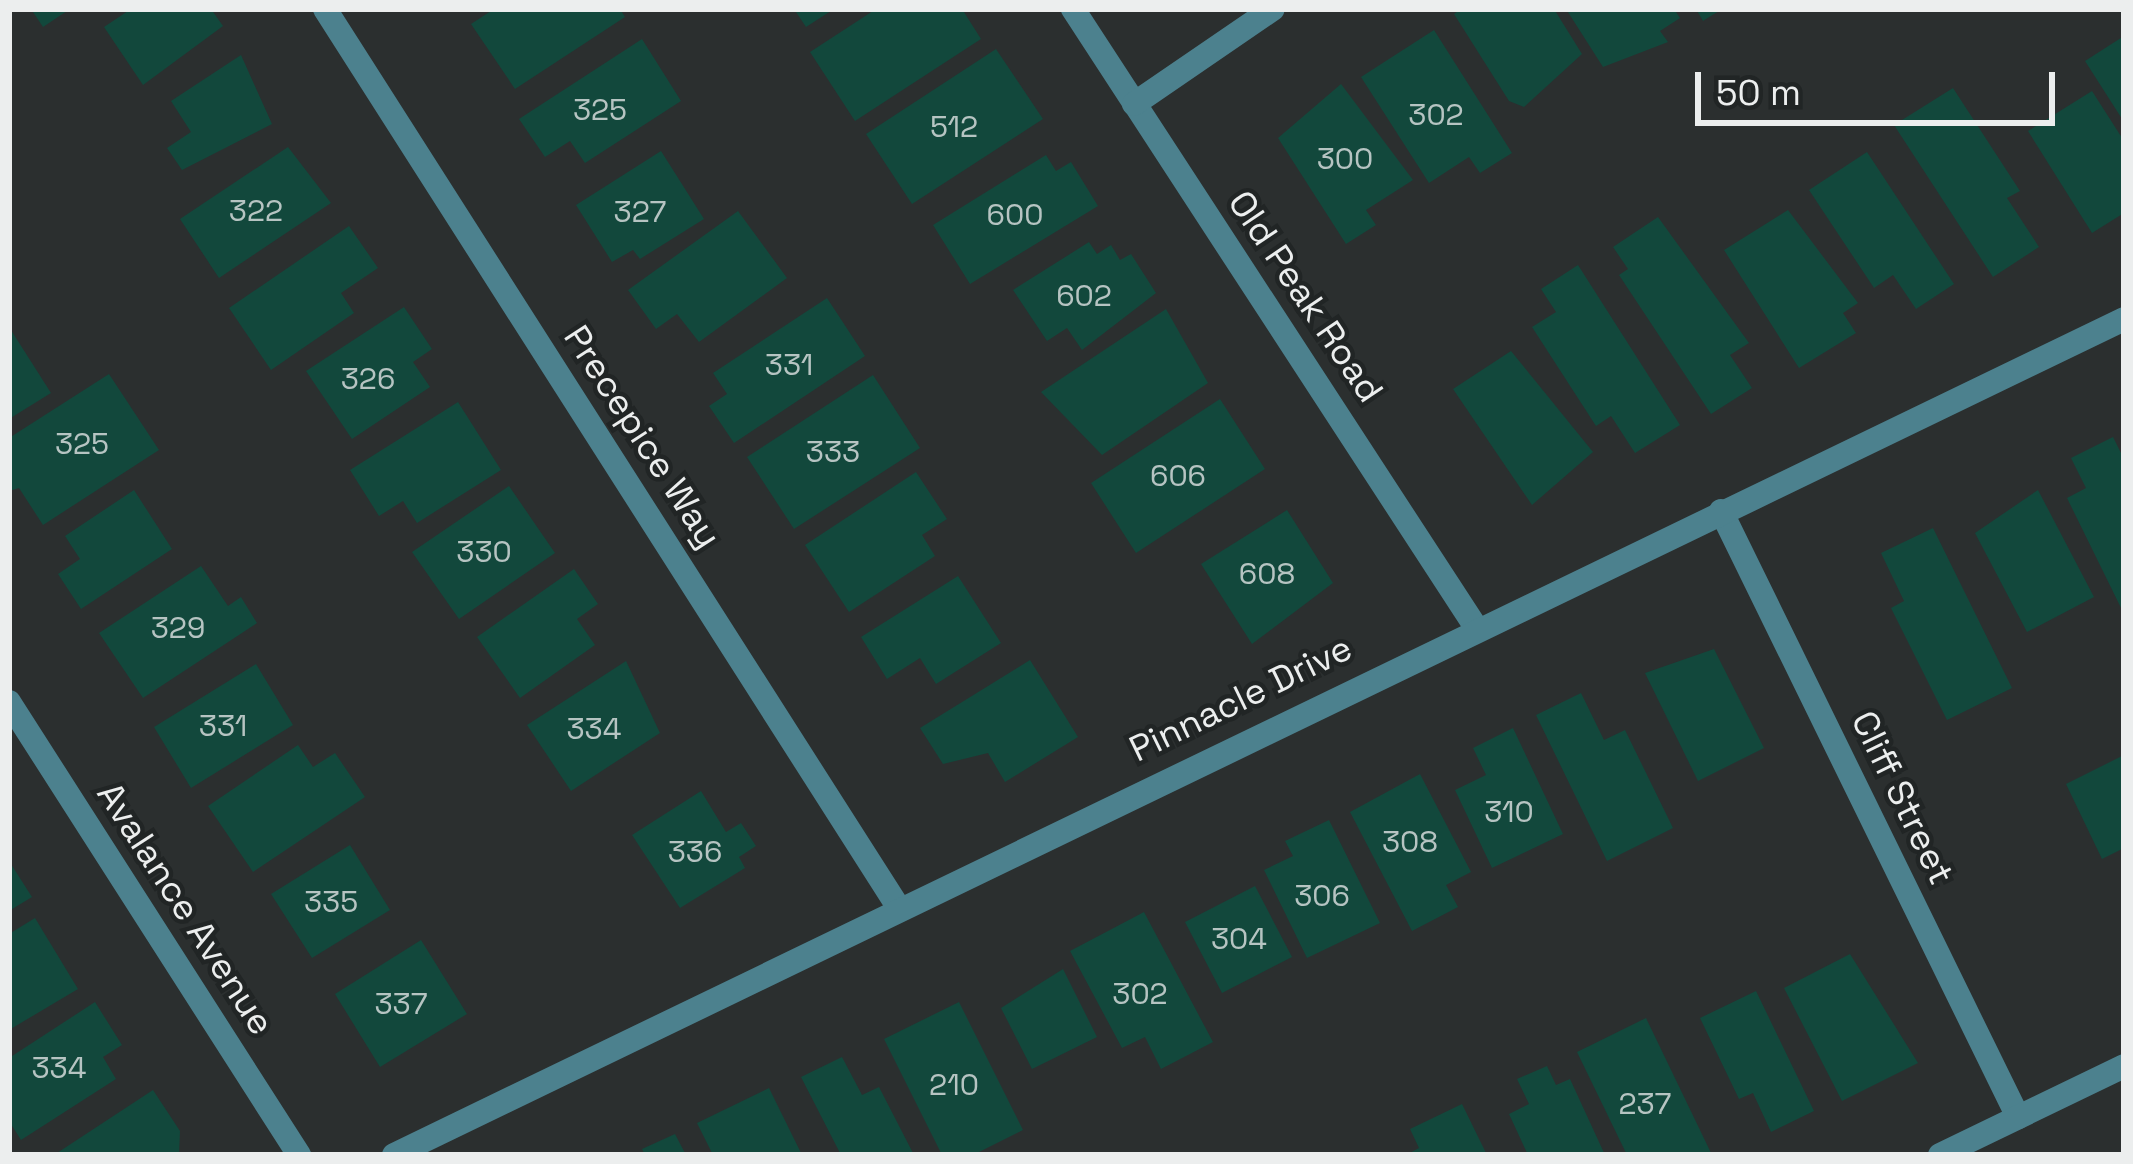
<!DOCTYPE html>
<style>
body{margin:0}
#map{position:relative;width:2133px;height:1164px;overflow:hidden;background:#2b2f2f;font-family:"Space Grotesk",sans-serif}
div>[style]{position:absolute}
.building>*{inset:0;background:#12483c}
.minor>*{height:24px;margin:-12px;padding:0 12px;transform-origin:12px;border-radius:12px;background:#4c818e}
span{translate:-50% -50%;white-space:nowrap;text-align:center;line-height:1.15;-webkit-text-stroke:9px #212525;paint-order:stroke}
.number-label{font-size:30px;color:#b6c4c2}
.number-label span{-webkit-text-stroke-width:0}
.street-label{font-size:36px;color:#eceeee}
.frame{position:absolute;inset:0;border:12px solid #eceeee;pointer-events:none}
.scale{position:absolute;left:1695px;top:72px;width:360px;height:54px;box-sizing:border-box;border:6px solid #eceeee;border-top:0;padding-left:15px;font-size:36px;line-height:42px;white-space:nowrap;color:#eceeee;-webkit-text-stroke:9px #212525;paint-order:stroke}
</style>
<div id="map">
<div class="building">
<div style="clip-path:polygon(31px 9px,70px 9px,43px 27px)"></div>
<div style="clip-path:polygon(131px 9px,211px 9px,223px 26px,143px 85px,104px 27px)"></div>
<div style="clip-path:polygon(494px 9px,620px 9px,625px 17px,515px 89px,471px 24px)"></div>
<div style="clip-path:polygon(794px 9px,834px 9px,806px 27px)"></div>
<div style="clip-path:polygon(876px 9px,962px 9px,981px 39px,855px 121px,810px 52px)"></div>
<div style="clip-path:polygon(1461px 9px,1554px 9px,1582px 54px,1524px 107px,1509px 101px,1454px 14px)"></div>
<div style="clip-path:polygon(1566px 9px,1674px 9px,1680px 18px,1660px 31px,1668px 42px,1603px 67px)"></div>
<div style="clip-path:polygon(1696px 9px,1722px 9px,1703px 21px)"></div>
<div style="clip-path:polygon(1434px 30px,1512px 153px,1480px 173px,1469px 157px,1429px 183px,1361px 77px)"></div>
<div style="clip-path:polygon(2124px 36px,2124px 122px,2085px 61px)"></div>
<div style="clip-path:polygon(642px 39px,681px 101px,585px 163px,570px 141px,545px 157px,519px 119px)"></div>
<div style="clip-path:polygon(996px 49px,1043px 119px,912px 204px,866px 134px)"></div>
<div style="clip-path:polygon(241px 55px,272px 124px,182px 170px,167px 148px,191px 132px,171px 101px)"></div>
<div style="clip-path:polygon(1341px 84px,1413px 180px,1366px 210px,1376px 225px,1346px 244px,1278px 138px)"></div>
<div style="clip-path:polygon(1953px 88px,2020px 191px,2007px 198px,2039px 247px,1993px 277px,1894px 125px)"></div>
<div style="clip-path:polygon(2092px 91px,2124px 141px,2124px 213px,2092px 233px,2028px 131px)"></div>
<div style="clip-path:polygon(288px 147px,331px 203px,219px 278px,180px 219px)"></div>
<div style="clip-path:polygon(661px 151px,704px 219px,640px 259px,633px 250px,612px 262px,576px 205px)"></div>
<div style="clip-path:polygon(1867px 152px,1954px 284px,1916px 309px,1893px 275px,1874px 288px,1809px 190px)"></div>
<div style="clip-path:polygon(1046px 155px,1056px 171px,1071px 162px,1098px 206px,970px 284px,933px 225px)"></div>
<div style="clip-path:polygon(1788px 210px,1858px 303px,1843px 313px,1856px 333px,1799px 368px,1724px 250px)"></div>
<div style="clip-path:polygon(738px 211px,787px 278px,699px 342px,677px 314px,656px 329px,628px 290px)"></div>
<div style="clip-path:polygon(1658px 217px,1749px 343px,1730px 355px,1752px 388px,1711px 414px,1619px 275px,1628px 269px,1613px 247px)"></div>
<div style="clip-path:polygon(349px 226px,378px 268px,341px 293px,354px 313px,271px 370px,229px 308px)"></div>
<div style="clip-path:polygon(1089px 242px,1097px 254px,1111px 245px,1120px 260px,1131px 254px,1156px 293px,1082px 350px,1067px 328px,1047px 341px,1013px 290px)"></div>
<div style="clip-path:polygon(1578px 265px,1680px 425px,1635px 453px,1611px 416px,1596px 426px,1532px 327px,1556px 312px,1541px 289px)"></div>
<div style="clip-path:polygon(827px 298px,865px 356px,734px 443px,709px 406px,727px 394px,713px 373px)"></div>
<div style="clip-path:polygon(404px 307px,432px 349px,413px 362px,430px 387px,352px 439px,306px 371px)"></div>
<div style="clip-path:polygon(1166px 309px,1208px 383px,1102px 455px,1041px 392px)"></div>
<div style="clip-path:polygon(9px 327px,51px 393px,9px 419px)"></div>
<div style="clip-path:polygon(1511px 351px,1593px 452px,1532px 505px,1453px 389px)"></div>
<div style="clip-path:polygon(109px 374px,159px 450px,43px 525px,19px 488px,9px 491px,9px 438px)"></div>
<div style="clip-path:polygon(873px 375px,920px 448px,794px 529px,747px 457px)"></div>
<div style="clip-path:polygon(1220px 399px,1265px 469px,1136px 553px,1091px 483px)"></div>
<div style="clip-path:polygon(458px 402px,501px 470px,417px 523px,403px 501px,379px 516px,350px 470px)"></div>
<div style="clip-path:polygon(2113px 437px,2124px 459px,2124px 614px,2067px 498px,2086px 488px,2071px 458px)"></div>
<div style="clip-path:polygon(916px 472px,947px 519px,922px 535px,935px 556px,849px 612px,805px 545px)"></div>
<div style="clip-path:polygon(509px 486px,555px 553px,459px 619px,412px 552px)"></div>
<div style="clip-path:polygon(134px 490px,172px 549px,81px 609px,58px 574px,80px 559px,65px 536px)"></div>
<div style="clip-path:polygon(2038px 490px,2094px 597px,2027px 632px,1975px 533px)"></div>
<div style="clip-path:polygon(1287px 510px,1333px 583px,1252px 644px,1201px 564px)"></div>
<div style="clip-path:polygon(1933px 528px,2012px 688px,1947px 720px,1891px 608px,1904px 601px,1881px 553px)"></div>
<div style="clip-path:polygon(201px 566px,228px 606px,241px 597px,257px 623px,143px 698px,99px 633px)"></div>
<div style="clip-path:polygon(574px 569px,598px 604px,577px 619px,595px 645px,520px 698px,477px 637px)"></div>
<div style="clip-path:polygon(958px 576px,1001px 643px,936px 684px,920px 658px,887px 679px,861px 637px)"></div>
<div style="clip-path:polygon(1714px 649px,1764px 748px,1698px 781px,1645px 673px)"></div>
<div style="clip-path:polygon(1030px 660px,1078px 737px,1005px 782px,988px 753px,943px 764px,920px 728px)"></div>
<div style="clip-path:polygon(626px 661px,660px 733px,571px 791px,527px 725px)"></div>
<div style="clip-path:polygon(256px 664px,293px 725px,191px 788px,154px 727px)"></div>
<div style="clip-path:polygon(1581px 693px,1604px 740px,1625px 730px,1673px 828px,1607px 861px,1536px 715px)"></div>
<div style="clip-path:polygon(1513px 728px,1563px 834px,1492px 868px,1455px 790px,1486px 775px,1473px 748px)"></div>
<div style="clip-path:polygon(298px 745px,313px 767px,335px 753px,365px 797px,253px 872px,208px 806px)"></div>
<div style="clip-path:polygon(2124px 755px,2124px 848px,2102px 859px,2066px 784px)"></div>
<div style="clip-path:polygon(1420px 774px,1471px 872px,1446px 885px,1458px 907px,1412px 931px,1350px 812px)"></div>
<div style="clip-path:polygon(701px 791px,726px 832px,741px 823px,756px 846px,739px 857px,745px 868px,680px 908px,632px 835px)"></div>
<div style="clip-path:polygon(1329px 820px,1380px 923px,1307px 958px,1264px 870px,1293px 856px,1285px 841px)"></div>
<div style="clip-path:polygon(350px 845px,390px 910px,312px 958px,271px 894px)"></div>
<div style="clip-path:polygon(9px 861px,32px 897px,9px 911px)"></div>
<div style="clip-path:polygon(1255px 886px,1292px 957px,1222px 993px,1185px 922px)"></div>
<div style="clip-path:polygon(1144px 912px,1213px 1042px,1161px 1069px,1145px 1037px,1122px 1048px,1070px 951px)"></div>
<div style="clip-path:polygon(35px 918px,78px 989px,9px 1030px,9px 934px)"></div>
<div style="clip-path:polygon(421px 940px,467px 1014px,380px 1067px,335px 994px)"></div>
<div style="clip-path:polygon(1850px 954px,1918px 1063px,1842px 1101px,1784px 988px)"></div>
<div style="clip-path:polygon(1063px 969px,1097px 1037px,1032px 1069px,1001px 1008px)"></div>
<div style="clip-path:polygon(1756px 991px,1814px 1111px,1771px 1132px,1753px 1093px,1739px 1099px,1700px 1018px)"></div>
<div style="clip-path:polygon(95px 1002px,122px 1045px,103px 1057px,116px 1079px,21px 1140px,9px 1121px,9px 1058px)"></div>
<div style="clip-path:polygon(959px 1002px,1023px 1130px,973px 1155px,942px 1155px,884px 1039px)"></div>
<div style="clip-path:polygon(1646px 1018px,1712px 1155px,1627px 1155px,1577px 1052px)"></div>
<div style="clip-path:polygon(842px 1057px,862px 1095px,879px 1087px,914px 1155px,841px 1155px,801px 1077px)"></div>
<div style="clip-path:polygon(1547px 1066px,1556px 1085px,1570px 1079px,1605px 1155px,1528px 1155px,1509px 1114px,1529px 1104px,1517px 1079px)"></div>
<div style="clip-path:polygon(769px 1088px,802px 1155px,713px 1155px,697px 1123px)"></div>
<div style="clip-path:polygon(153px 1090px,180px 1131px,179px 1155px,54px 1155px)"></div>
<div style="clip-path:polygon(1462px 1104px,1487px 1155px,1406px 1155px,1419px 1148px,1410px 1129px)"></div>
<div style="clip-path:polygon(675px 1134px,686px 1155px,645px 1155px,642px 1149px)"></div>
</div>
<div class="minor">
<div style="left:325px;top:9px;width:1063px;rotate:57.45deg"></div>
<div style="left:1073px;top:9px;width:736px;rotate:56.91deg"></div>
<div style="left:1134px;top:104px;width:168px;rotate:-34.4deg"></div>
<div style="left:1721px;top:511px;width:675px;rotate:63.89deg"></div>
<div style="left:9px;top:702px;width:538px;rotate:57.37deg"></div>
<div style="left:394px;top:1155px;width:1921px;rotate:-25.79deg"></div>
<div style="left:1940px;top:1155px;width:204px;rotate:-25.8deg"></div>
</div>
<div class="number-label">
<span style="left:600px;top:110px">325</span>
<span style="left:1436px;top:115px">302</span>
<span style="left:954px;top:127px">512</span>
<span style="left:1345px;top:159px">300</span>
<span style="left:256px;top:211px">322</span>
<span style="left:640px;top:212px">327</span>
<span style="left:1015px;top:215px">600</span>
<span style="left:1084px;top:296px">602</span>
<span style="left:789px;top:365px">331</span>
<span style="left:368px;top:379px">326</span>
<span style="left:82px;top:444px">325</span>
<span style="left:833px;top:452px">333</span>
<span style="left:1178px;top:476px">606</span>
<span style="left:484px;top:552px">330</span>
<span style="left:1267px;top:574px">608</span>
<span style="left:178px;top:628px">329</span>
<span style="left:223px;top:726px">331</span>
<span style="left:594px;top:729px">334</span>
<span style="left:1509px;top:812px">310</span>
<span style="left:1410px;top:842px">308</span>
<span style="left:695px;top:852px">336</span>
<span style="left:1322px;top:896px">306</span>
<span style="left:331px;top:902px">335</span>
<span style="left:1239px;top:939px">304</span>
<span style="left:1140px;top:994px">302</span>
<span style="left:401px;top:1004px">337</span>
<span style="left:59px;top:1068px">334</span>
<span style="left:954px;top:1085px">210</span>
<span style="left:1645px;top:1104px">237</span>
</div>
<div class="street-label">
<span style="left:1305px;top:297px;rotate:56deg">Old Peak Road</span>
<span style="left:642px;top:437px;rotate:57deg">Precepice Way</span>
<span style="left:1241px;top:699px;rotate:-26deg">Pinnacle Drive</span>
<span style="left:1902px;top:798px;rotate:64deg">Cliff Street</span>
<span style="left:185px;top:909px;rotate:57deg">Avalance Avenue</span>
</div>
<div class="frame"></div>
<div class="scale">50 m</div>
</div>
